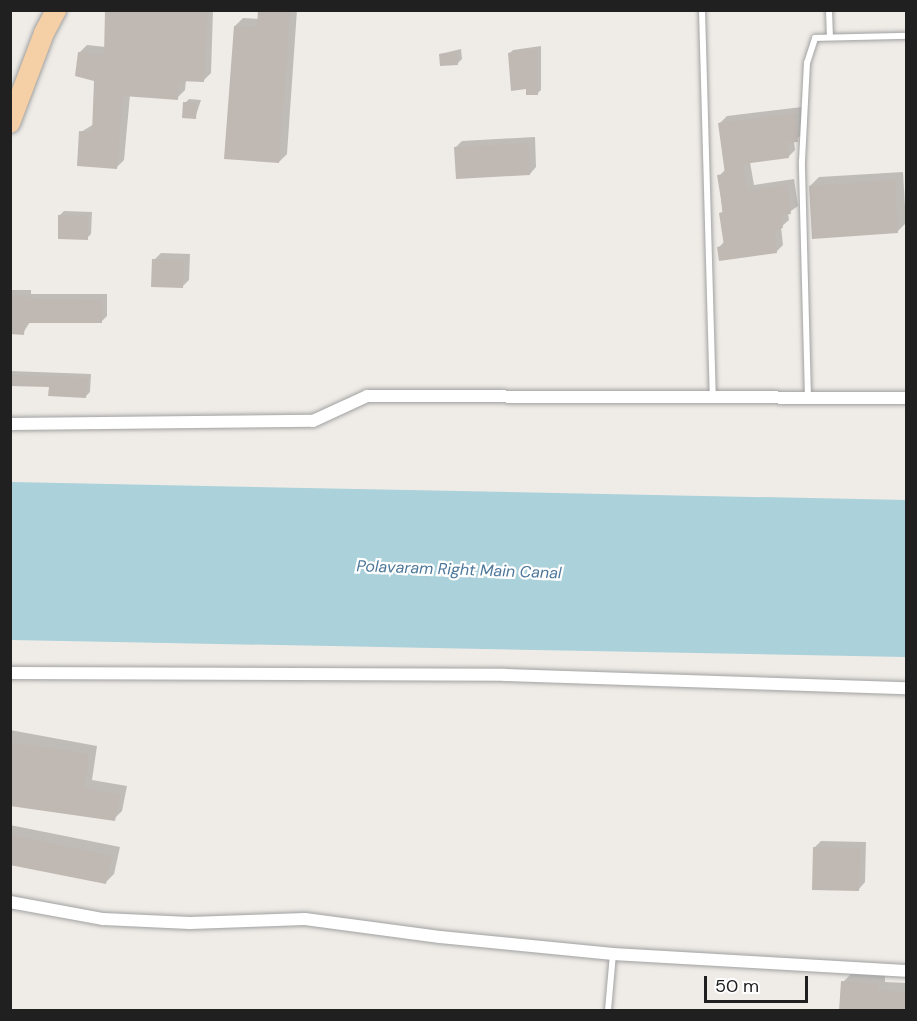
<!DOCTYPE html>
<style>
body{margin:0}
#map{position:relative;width:917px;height:1021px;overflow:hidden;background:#efece7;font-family:"DM Sans",sans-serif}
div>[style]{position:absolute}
.water>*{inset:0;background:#abd1da}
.shadow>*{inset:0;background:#0003}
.building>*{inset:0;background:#c0b8b3}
.roads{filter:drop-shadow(0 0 2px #a1a1a1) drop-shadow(0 0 2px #a1a1a1)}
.lane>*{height:6px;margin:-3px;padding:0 3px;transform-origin:3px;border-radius:3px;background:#fff}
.street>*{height:12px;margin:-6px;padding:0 6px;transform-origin:6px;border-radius:6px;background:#fff}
.primary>*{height:20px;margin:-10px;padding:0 10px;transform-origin:10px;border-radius:10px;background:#f5d0a6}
span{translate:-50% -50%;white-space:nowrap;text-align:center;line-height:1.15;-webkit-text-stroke:4.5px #fff;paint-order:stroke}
.water-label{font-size:16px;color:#4c7699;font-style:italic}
.frame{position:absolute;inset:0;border:12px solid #202020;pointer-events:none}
.scale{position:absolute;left:704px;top:976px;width:104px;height:27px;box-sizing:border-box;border:3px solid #202020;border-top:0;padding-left:8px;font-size:18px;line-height:21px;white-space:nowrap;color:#202020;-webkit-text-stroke:4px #fff;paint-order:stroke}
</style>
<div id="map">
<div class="water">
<div style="clip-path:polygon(11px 482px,906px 500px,906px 657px,11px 640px)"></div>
</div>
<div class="shadow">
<div style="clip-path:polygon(107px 10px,213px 10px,211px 73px,204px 80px,186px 80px,185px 90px,177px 98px,130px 95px,124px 160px,116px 168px,81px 132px,94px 124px,95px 80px,79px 53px,87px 45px,106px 47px)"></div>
<div style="clip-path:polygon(259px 10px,297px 10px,287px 154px,279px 162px,235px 26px,243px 18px,259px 19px)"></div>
<div style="clip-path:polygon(541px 46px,541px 90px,537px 94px,528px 87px,509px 54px,513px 50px)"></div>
<div style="clip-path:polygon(461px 49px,462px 59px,457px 64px,440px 54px)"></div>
<div style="clip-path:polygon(189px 99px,201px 100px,195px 118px,185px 103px)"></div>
<div style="clip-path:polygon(802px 107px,804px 133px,794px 141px,795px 150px,788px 157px,750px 162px,754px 185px,794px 179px,798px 206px,788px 213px,789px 220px,781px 227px,783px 245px,776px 252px,719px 247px,725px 241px,719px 176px,726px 169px,720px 123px,727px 116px)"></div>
<div style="clip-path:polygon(535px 137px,536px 167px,530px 174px,456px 147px,462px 141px)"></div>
<div style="clip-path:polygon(903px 172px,906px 223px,897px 232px,810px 186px,819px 177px)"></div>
<div style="clip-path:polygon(64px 211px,92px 212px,91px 234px,87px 238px,60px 215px)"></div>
<div style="clip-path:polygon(161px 253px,190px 254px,189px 280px,182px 287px,154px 260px)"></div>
<div style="clip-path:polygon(11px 290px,31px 290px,31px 294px,107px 294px,107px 316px,101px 322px,30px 322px,23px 333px,10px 333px)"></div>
<div style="clip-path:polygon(10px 371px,91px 374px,90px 392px,86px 396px,50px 385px,10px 385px)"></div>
<div style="clip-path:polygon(10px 730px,97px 746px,92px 780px,127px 786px,122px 811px,114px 819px,10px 805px)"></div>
<div style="clip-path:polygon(10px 825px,120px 847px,114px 874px,105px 883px,10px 864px)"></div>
<div style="clip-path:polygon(821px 841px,866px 842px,865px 882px,859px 889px,814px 848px)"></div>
<div style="clip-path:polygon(851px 974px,885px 976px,885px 982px,906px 983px,906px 1010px,841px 1010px,843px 982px)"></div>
</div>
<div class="building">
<div style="clip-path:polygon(105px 10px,207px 10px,204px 82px,179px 81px,178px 100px,123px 96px,117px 169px,77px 166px,79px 131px,92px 132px,94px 81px,75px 76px,78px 52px,104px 55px)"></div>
<div style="clip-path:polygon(258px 10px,290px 10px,279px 163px,224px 159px,234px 26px,257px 27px)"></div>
<div style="clip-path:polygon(527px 49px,538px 49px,538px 95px,526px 95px,526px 89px,511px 91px,508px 53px)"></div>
<div style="clip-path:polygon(457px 52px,458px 65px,440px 66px,439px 54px)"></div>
<div style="clip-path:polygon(183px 102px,197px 103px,196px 119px,182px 118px)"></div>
<div style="clip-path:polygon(796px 113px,798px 142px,787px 143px,789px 158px,743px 164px,748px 191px,787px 185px,791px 214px,781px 215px,783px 228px,774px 230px,777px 253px,719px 261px,717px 247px,724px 246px,719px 213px,723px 212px,717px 175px,725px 174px,718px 123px)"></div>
<div style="clip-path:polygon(529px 143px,530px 175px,456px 179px,454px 147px)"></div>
<div style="clip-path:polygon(895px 180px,898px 233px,812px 239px,809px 186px)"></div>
<div style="clip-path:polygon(58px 215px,88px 215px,88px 240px,58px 239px)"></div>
<div style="clip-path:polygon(152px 259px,184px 261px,183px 288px,151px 287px)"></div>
<div style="clip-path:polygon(10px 295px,26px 295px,25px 299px,102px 300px,102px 323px,25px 323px,24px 335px,10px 334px)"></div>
<div style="clip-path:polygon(10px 375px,88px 377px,86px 398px,48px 396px,49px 387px,10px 386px)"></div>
<div style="clip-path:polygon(10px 742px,89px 754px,84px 788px,120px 795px,115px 821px,10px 806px)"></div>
<div style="clip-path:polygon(10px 835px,112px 856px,106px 884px,10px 865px)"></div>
<div style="clip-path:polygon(813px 847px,860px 848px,859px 891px,812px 890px)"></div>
<div style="clip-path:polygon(841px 981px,878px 984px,877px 990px,906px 992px,906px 1011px,839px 1011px)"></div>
</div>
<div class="roads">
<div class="lane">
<div style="left:702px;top:10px;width:387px;rotate:88.4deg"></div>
<div style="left:829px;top:10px;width:26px;rotate:88deg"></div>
<div style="left:808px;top:398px;width:237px;rotate:-91.5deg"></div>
<div style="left:802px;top:161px;width:98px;rotate:-87.1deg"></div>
<div style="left:807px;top:63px;width:26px;rotate:-72deg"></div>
<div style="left:815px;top:38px;width:91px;rotate:-1.3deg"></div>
<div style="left:608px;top:1010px;width:56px;rotate:-84.9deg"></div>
</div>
<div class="street">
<div style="left:10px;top:424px;width:303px;rotate:-0.6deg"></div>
<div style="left:313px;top:421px;width:60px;rotate:-24.8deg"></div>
<div style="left:367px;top:396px;width:539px;rotate:0.21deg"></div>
<div style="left:10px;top:673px;width:495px;rotate:0.2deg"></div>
<div style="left:505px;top:675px;width:401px;rotate:1.9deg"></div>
<div style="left:10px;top:902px;width:95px;rotate:10.4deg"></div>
<div style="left:103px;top:919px;width:87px;rotate:2.6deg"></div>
<div style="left:190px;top:923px;width:115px;rotate:-2deg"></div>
<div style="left:305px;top:919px;width:136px;rotate:7.6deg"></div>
<div style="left:440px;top:937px;width:174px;rotate:5.6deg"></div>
<div style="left:613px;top:954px;width:293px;rotate:3.3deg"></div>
</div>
<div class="primary">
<div style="left:10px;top:123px;width:96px;rotate:-69.3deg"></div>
<div style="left:44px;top:33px;width:26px;rotate:-62deg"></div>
</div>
</div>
<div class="water-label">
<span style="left:459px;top:570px;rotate:2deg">Polavaram Right Main Canal</span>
</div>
<div class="frame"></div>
<div class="scale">50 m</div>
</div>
